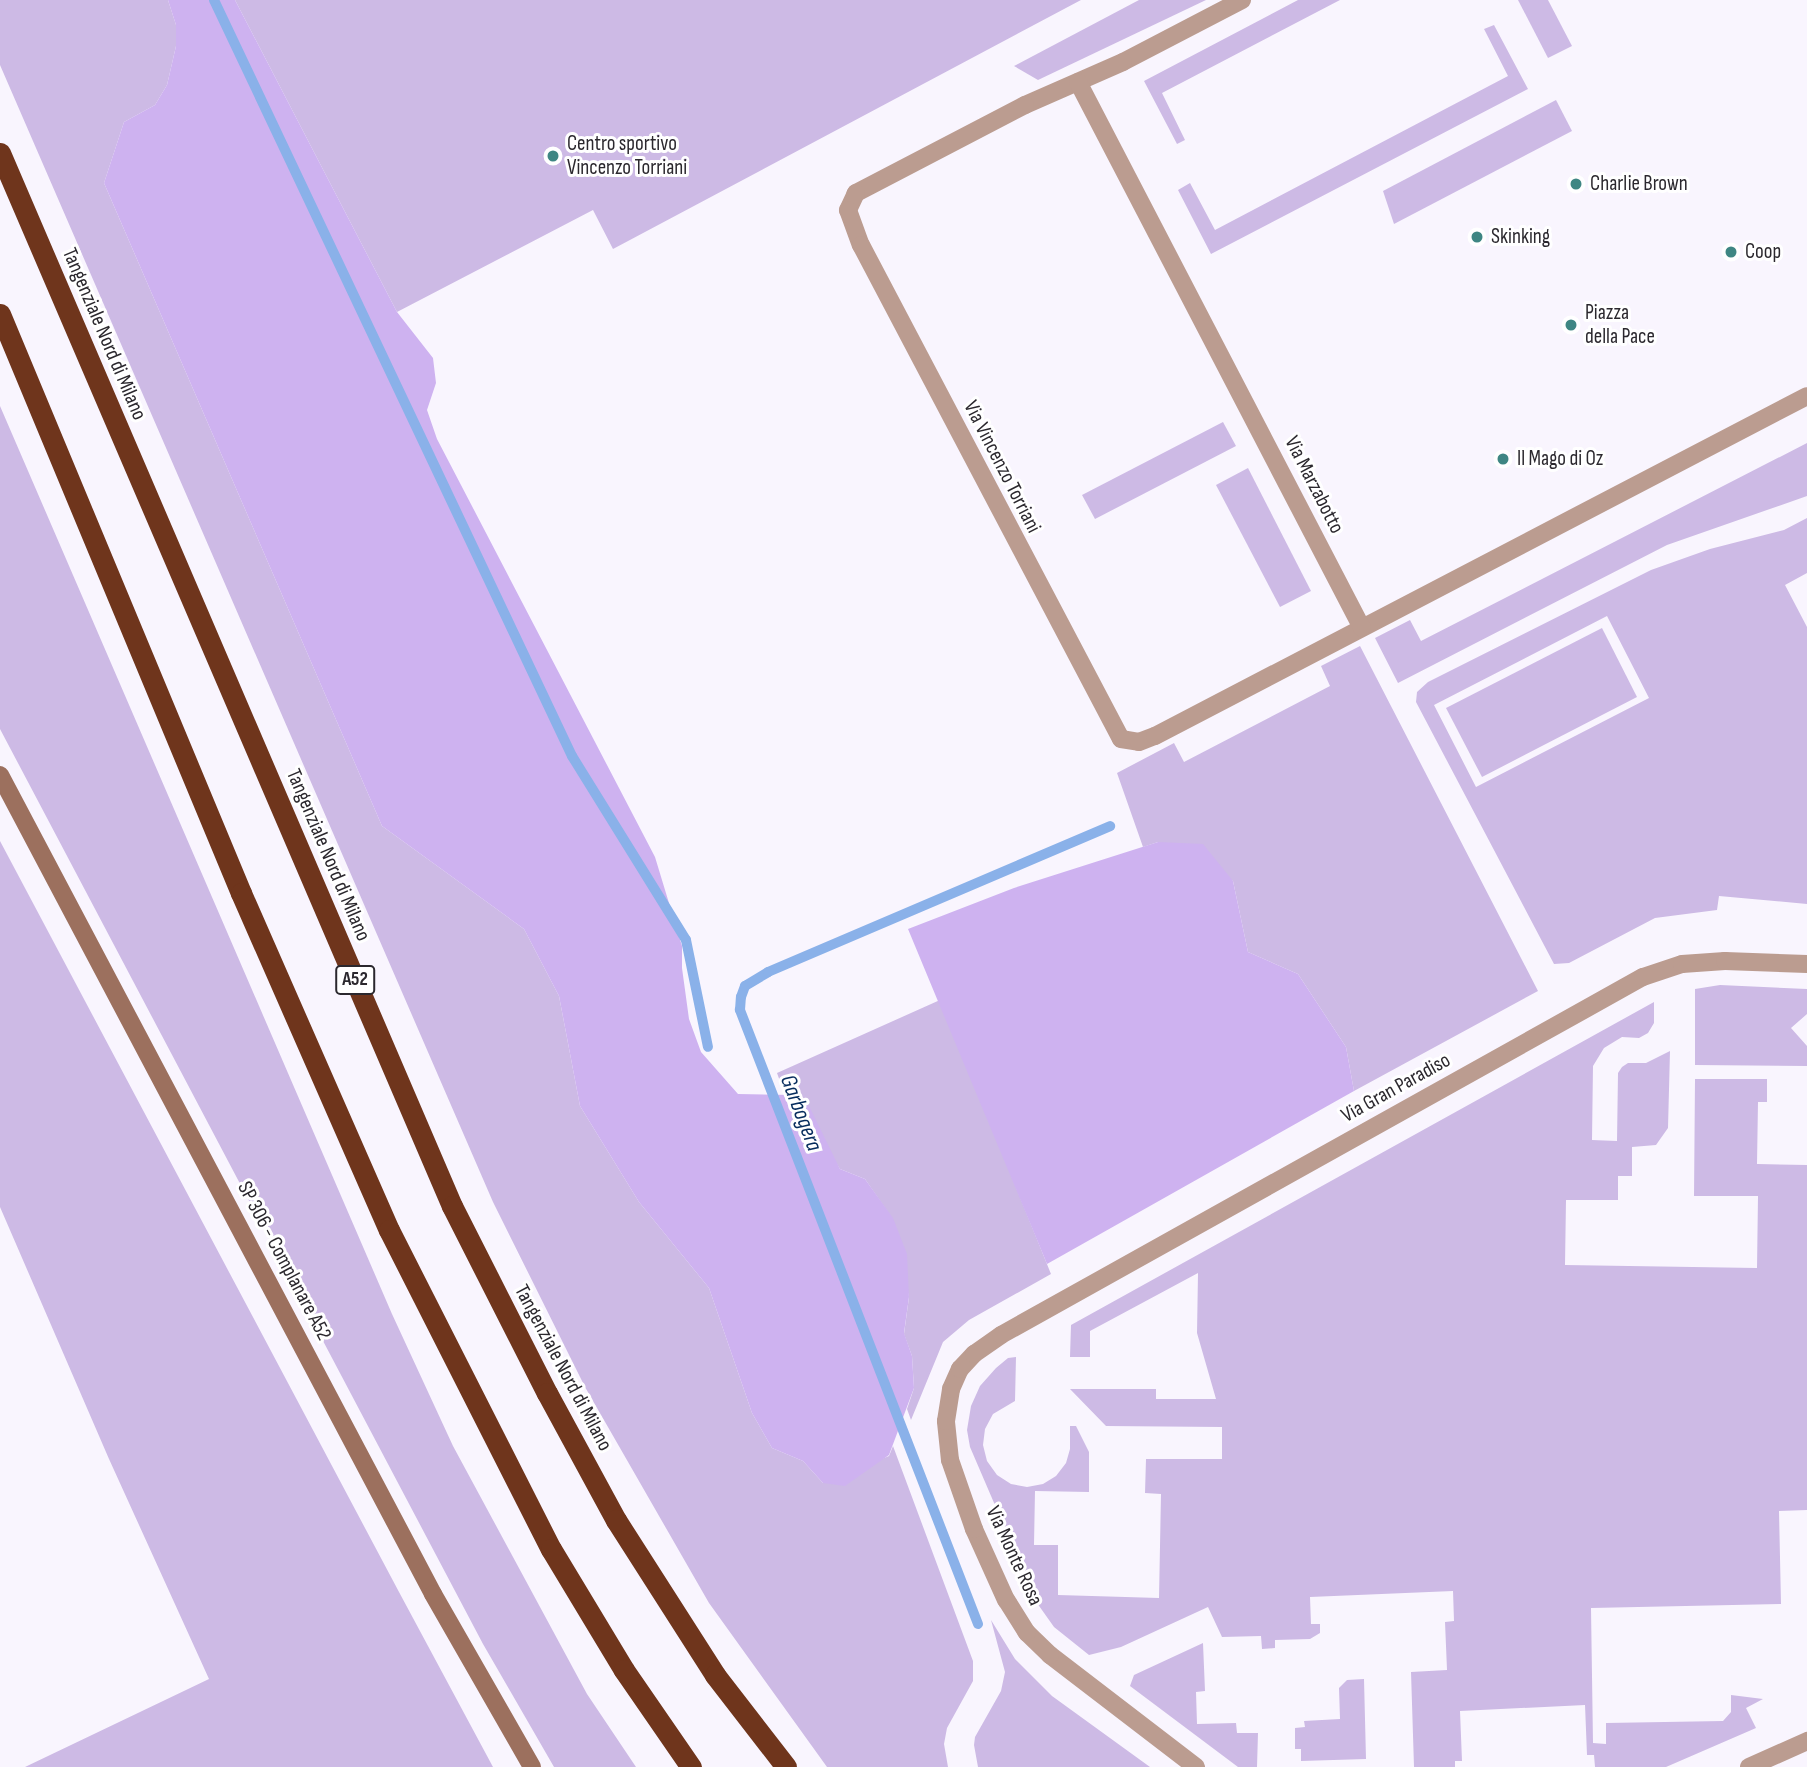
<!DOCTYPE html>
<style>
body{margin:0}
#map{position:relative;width:1807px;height:1767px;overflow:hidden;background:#f9f5fe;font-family:"Sofia Sans Condensed",sans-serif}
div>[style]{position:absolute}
.green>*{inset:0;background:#cdbae5}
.forest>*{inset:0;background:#ceb2f0}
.stream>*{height:10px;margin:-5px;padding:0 5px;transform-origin:5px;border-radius:5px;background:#8ab1e9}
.street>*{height:18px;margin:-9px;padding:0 9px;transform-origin:9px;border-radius:9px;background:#bb9c90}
.secondary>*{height:18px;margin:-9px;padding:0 9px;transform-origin:9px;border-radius:9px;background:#9c705e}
.highway>*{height:21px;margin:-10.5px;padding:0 10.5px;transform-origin:10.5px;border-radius:10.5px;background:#6f351c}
.dots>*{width:19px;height:19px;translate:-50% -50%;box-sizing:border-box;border:4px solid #fff;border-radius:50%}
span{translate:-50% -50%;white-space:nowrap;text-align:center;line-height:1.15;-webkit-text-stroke:6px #fff;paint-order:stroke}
.shield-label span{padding:2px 5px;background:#fff;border:2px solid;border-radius:5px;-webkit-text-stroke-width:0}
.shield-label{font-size:19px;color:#2b282e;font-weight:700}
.poi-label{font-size:21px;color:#2b282e}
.left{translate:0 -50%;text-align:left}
.street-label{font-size:21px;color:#2b282e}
.water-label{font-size:23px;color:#072d5e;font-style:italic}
</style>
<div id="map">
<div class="green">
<div style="clip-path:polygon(0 0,168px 0,176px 25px,176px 46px,167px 85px,155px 105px,124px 122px,104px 183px,382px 826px,524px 929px,559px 996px,580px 1106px,639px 1202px,709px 1288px,752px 1413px,772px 1448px,803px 1461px,823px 1483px,889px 1456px,893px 1446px,973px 1661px,973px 1681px,947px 1728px,944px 1744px,948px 1767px,827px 1767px,709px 1603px,585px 1387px,493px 1202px,0 65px)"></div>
<div style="clip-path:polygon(235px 0,1081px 0,613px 249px,593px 210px,397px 312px)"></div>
<div style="clip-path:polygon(1139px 0,1206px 0,1038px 80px,1014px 66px)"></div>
<div style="clip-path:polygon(1298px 0,1340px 0,1162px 93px,1185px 140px,1177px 144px,1144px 81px)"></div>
<div style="clip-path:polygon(1518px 0,1548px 0,1572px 46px,1548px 58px)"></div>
<div style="clip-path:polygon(1494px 25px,1528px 89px,1211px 254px,1178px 190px,1190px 183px,1215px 230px,1508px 76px,1484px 29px)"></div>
<div style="clip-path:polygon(1556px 100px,1572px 131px,1394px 224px,1383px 191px)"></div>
<div style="clip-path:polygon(0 406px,392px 1314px,453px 1446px,587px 1694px,636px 1767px,554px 1767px,483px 1644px,0 729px)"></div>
<div style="clip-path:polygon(1223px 422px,1236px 446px,1095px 519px,1082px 495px)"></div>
<div style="clip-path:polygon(1807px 443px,1807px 496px,1667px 545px,1398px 683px,1375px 638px,1410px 620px,1421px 641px)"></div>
<div style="clip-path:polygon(1248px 468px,1311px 591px,1280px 607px,1216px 485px)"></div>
<div style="clip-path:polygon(evenodd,1807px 518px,1807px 573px,1785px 585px,1807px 627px,1807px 904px,1719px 896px,1717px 910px,1655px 918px,1569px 963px,1554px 964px,1416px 702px,1417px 692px,1428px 682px,1651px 570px,1710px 549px,1784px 530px,1807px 518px,1607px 616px,1649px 698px,1476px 787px,1434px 705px,1607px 616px)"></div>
<div style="clip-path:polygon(1602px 628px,1637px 697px,1482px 777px,1446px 708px)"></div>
<div style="clip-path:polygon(1360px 646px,1538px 991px,1354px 1091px,1346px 1047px,1298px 974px,1248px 952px,1233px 881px,1158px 842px,1143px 847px,1117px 773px,1174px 743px,1184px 762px,1330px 686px,1321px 666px)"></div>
<div style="clip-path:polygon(0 841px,399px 1592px,493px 1767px,25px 1767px,209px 1679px,109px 1459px,0 1207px)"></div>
<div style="clip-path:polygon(1720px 985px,1807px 989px,1807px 1014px,1791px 1028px,1807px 1046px,1807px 1066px,1695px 1065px,1695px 989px)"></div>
<div style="clip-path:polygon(940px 1000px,1051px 1274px,969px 1320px,943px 1342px,911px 1420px,907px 1409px,914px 1388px,912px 1356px,904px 1334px,909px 1297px,892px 1218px,865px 1179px,840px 1169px,793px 1095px,785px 1095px,777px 1073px)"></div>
<div style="clip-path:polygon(1654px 1002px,1654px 1023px,1648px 1033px,1639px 1038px,1622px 1037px,1604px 1048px,1593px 1066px,1592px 1140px,1617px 1141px,1618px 1073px,1622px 1067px,1628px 1063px,1646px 1063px,1670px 1051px,1668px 1128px,1656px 1145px,1632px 1147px,1632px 1176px,1618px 1176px,1618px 1200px,1566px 1200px,1565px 1265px,1757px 1268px,1758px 1196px,1694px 1196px,1695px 1079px,1767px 1079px,1767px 1102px,1758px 1102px,1757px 1164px,1807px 1165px,1807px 1510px,1779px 1511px,1781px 1604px,1591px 1608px,1593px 1743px,1606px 1744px,1606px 1723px,1723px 1721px,1731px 1712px,1731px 1695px,1763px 1699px,1746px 1708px,1756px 1728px,1666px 1767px,1595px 1767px,1594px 1755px,1587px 1755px,1585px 1705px,1460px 1711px,1462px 1761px,1455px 1761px,1455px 1767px,1414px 1767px,1411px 1672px,1447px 1670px,1445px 1622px,1454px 1621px,1453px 1591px,1310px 1597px,1311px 1624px,1320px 1624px,1320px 1633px,1310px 1639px,1275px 1640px,1275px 1648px,1262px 1649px,1261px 1636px,1222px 1637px,1208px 1607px,1121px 1647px,1089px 1655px,1054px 1627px,1037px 1603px,970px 1447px,967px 1430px,971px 1406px,980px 1386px,996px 1368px,1008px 1358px,1016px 1357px,1015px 1401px,993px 1414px,985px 1429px,983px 1445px,987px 1461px,997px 1475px,1011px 1484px,1027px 1487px,1043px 1484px,1056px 1476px,1066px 1463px,1070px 1449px,1070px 1426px,1076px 1426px,1089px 1452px,1089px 1492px,1035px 1491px,1034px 1545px,1058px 1545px,1058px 1595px,1159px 1598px,1161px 1494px,1145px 1493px,1146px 1459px,1222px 1459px,1222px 1427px,1106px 1426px,1070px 1389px,1156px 1389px,1156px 1399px,1216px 1399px,1197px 1333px,1198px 1273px,1090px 1331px,1090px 1357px,1070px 1357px,1071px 1325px)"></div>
<div style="clip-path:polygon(991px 1620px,1015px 1659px,1052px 1696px,1150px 1767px,978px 1767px,974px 1745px,975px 1737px,1001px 1691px,1005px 1672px)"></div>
<div style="clip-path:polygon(1203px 1643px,1205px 1691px,1196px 1692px,1197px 1724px,1236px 1723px,1237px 1733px,1258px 1733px,1257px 1767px,1238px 1767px,1130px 1686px,1134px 1675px)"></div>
<div style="clip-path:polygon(1364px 1679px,1366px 1759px,1301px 1761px,1301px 1749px,1295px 1749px,1295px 1728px,1305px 1727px,1304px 1721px,1340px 1719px,1339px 1688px,1347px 1680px)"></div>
</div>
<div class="forest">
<div style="clip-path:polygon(168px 0,235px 0,397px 312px,433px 358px,436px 383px,427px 410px,437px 439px,655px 857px,682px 946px,682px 968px,689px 1019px,701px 1052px,738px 1094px,793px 1095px,809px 1106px,840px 1169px,865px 1179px,893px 1218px,907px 1254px,909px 1297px,904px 1333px,912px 1356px,914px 1388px,889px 1455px,845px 1486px,823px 1483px,803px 1461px,772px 1448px,752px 1413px,709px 1288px,639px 1202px,580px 1106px,559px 996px,524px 929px,382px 826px,104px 183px,124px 122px,155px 105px,167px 85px,176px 46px,176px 25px)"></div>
<div style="clip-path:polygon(1158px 842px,1203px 844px,1233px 881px,1248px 952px,1298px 974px,1346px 1047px,1354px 1091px,1047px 1264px,908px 929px,1014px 888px)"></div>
</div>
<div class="stream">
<div style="left:214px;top:0;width:836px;rotate:64.66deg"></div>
<div style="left:572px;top:756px;width:216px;rotate:58.2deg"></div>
<div style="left:686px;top:940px;width:109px;rotate:78.4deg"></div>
<div style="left:978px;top:1624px;width:659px;rotate:-111.19deg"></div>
<div style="left:740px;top:1010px;width:13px;rotate:-86deg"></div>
<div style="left:741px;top:997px;width:12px;rotate:-70deg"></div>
<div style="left:745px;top:986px;width:27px;rotate:-31deg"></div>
<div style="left:768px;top:972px;width:372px;rotate:-23.1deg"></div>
</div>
<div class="street">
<div style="left:1242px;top:0;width:134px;rotate:152.5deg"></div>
<div style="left:1123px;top:62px;width:107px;rotate:156.3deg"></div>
<div style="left:1025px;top:105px;width:191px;rotate:152.5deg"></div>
<div style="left:856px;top:193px;width:19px;rotate:115deg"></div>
<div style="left:848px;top:210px;width:37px;rotate:70deg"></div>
<div style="left:861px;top:245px;width:558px;rotate:62.24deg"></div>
<div style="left:1121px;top:739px;width:18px;rotate:9deg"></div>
<div style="left:1139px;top:742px;width:17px;rotate:-21deg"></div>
<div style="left:1155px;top:736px;width:735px;rotate:-27.54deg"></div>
<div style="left:1078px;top:82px;width:615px;rotate:62.52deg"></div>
<div style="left:1196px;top:1767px;width:184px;rotate:-142.5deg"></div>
<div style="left:1050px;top:1655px;width:32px;rotate:-136deg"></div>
<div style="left:1027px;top:1633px;width:39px;rotate:-122deg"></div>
<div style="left:1006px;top:1600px;width:78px;rotate:-114.3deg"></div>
<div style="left:974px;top:1529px;width:73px;rotate:-109.2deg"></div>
<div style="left:950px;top:1460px;width:39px;rotate:-96deg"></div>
<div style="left:946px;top:1421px;width:32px;rotate:-81deg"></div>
<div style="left:951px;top:1389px;width:22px;rotate:-66deg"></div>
<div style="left:960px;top:1369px;width:21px;rotate:-47deg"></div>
<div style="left:974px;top:1354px;width:33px;rotate:-35deg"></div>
<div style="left:1001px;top:1335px;width:735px;rotate:-29.15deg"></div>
<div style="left:1643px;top:977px;width:41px;rotate:-18.4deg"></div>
<div style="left:1682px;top:964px;width:43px;rotate:-4deg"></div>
<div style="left:1725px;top:961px;width:82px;rotate:2.1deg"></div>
<div style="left:1749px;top:1767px;width:64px;rotate:-24.1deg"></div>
</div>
<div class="secondary">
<div style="left:0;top:775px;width:926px;rotate:62.13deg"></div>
<div style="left:433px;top:1594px;width:199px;rotate:60.2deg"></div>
</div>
<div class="highway">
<div style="left:0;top:153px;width:1146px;rotate:66.77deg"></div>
<div style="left:452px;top:1206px;width:210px;rotate:63.1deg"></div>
<div style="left:547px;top:1393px;width:145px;rotate:61.5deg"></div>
<div style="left:616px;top:1520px;width:184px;rotate:57.4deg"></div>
<div style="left:715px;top:1675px;width:116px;rotate:52.3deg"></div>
<div style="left:0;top:314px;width:627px;rotate:67.4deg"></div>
<div style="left:241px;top:893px;width:368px;rotate:66.3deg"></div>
<div style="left:389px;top:1230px;width:358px;rotate:63.1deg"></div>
<div style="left:551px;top:1549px;width:141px;rotate:58.9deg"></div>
<div style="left:624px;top:1670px;width:118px;rotate:55.4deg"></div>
</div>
<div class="dots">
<div style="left:553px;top:156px;background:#3e8683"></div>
<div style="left:1576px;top:184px;background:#3e8683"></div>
<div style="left:1477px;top:237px;background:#3e8683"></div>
<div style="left:1731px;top:252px;background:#3e8683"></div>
<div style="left:1571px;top:325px;background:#3e8683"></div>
<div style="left:1503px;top:459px;background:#3e8683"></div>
</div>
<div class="shield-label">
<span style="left:355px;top:980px">A52</span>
</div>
<div class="poi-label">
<span class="left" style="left:567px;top:156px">Centro sportivo<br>Vincenzo Torriani</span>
<span class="left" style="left:1590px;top:184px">Charlie Brown</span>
<span class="left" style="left:1491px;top:237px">Skinking</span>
<span class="left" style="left:1745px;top:252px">Coop</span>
<span class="left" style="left:1585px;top:325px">Piazza<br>della Pace</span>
<span class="left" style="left:1517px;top:459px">Il Mago di Oz</span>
</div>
<div class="street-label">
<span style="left:104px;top:334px;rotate:67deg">Tangenziale Nord di Milano</span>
<span style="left:1002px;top:467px;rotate:63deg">Via Vincenzo Torriani</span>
<span style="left:1314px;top:485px;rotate:63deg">Via Marzabotto</span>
<span style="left:328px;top:855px;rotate:67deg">Tangenziale Nord di Milano</span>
<span style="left:1396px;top:1088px;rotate:-29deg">Via Gran Paradiso</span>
<span style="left:284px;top:1261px;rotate:62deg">SP 306 - Complanare A52</span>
<span style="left:563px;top:1368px;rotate:62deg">Tangenziale Nord di Milano</span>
<span style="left:1014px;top:1556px;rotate:65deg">Via Monte Rosa</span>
</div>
<div class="water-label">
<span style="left:801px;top:1113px;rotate:69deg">Garbogera</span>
</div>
</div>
